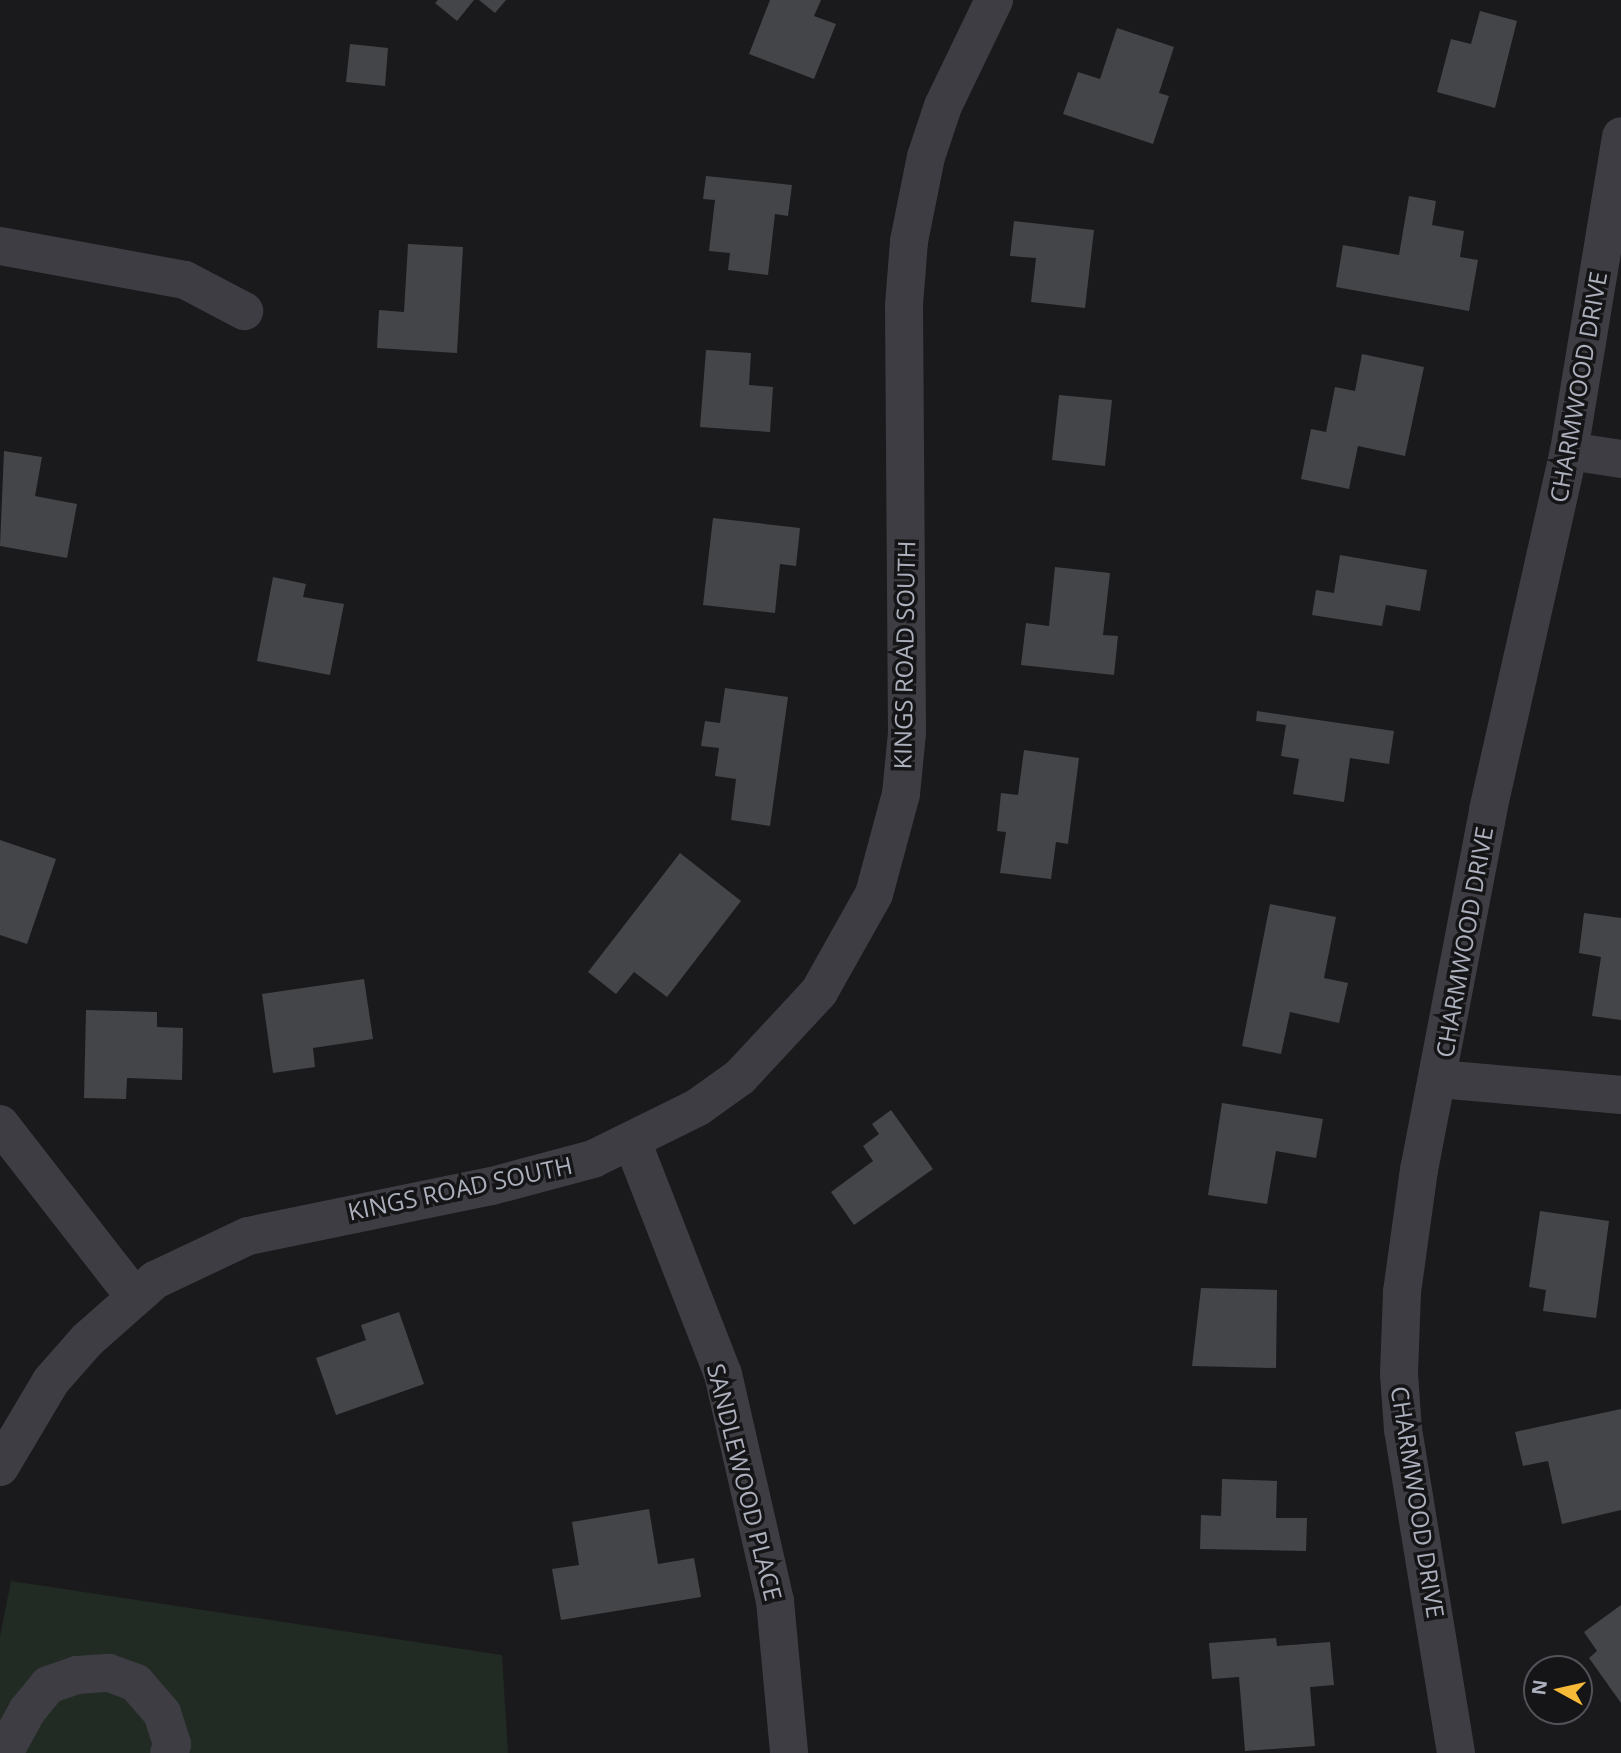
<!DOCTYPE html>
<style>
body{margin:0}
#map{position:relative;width:1621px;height:1753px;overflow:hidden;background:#1a1a1c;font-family:"Open Sans",sans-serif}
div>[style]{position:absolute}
.green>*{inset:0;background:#212a23}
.building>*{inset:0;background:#444549}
.minor>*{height:38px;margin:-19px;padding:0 19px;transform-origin:19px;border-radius:19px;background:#3d3d43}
span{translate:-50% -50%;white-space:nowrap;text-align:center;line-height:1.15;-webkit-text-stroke:7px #151517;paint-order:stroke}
.street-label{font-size:24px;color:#acb0bc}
.north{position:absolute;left:1523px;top:1655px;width:70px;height:70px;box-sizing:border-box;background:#151517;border:2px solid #515359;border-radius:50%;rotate:278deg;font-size:19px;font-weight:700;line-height:28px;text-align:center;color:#acb0bc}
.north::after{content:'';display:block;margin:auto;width:24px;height:32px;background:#f6ba38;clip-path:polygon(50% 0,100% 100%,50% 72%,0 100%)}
</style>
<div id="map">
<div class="green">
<div style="clip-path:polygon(11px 1581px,502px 1655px,508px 1753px,0 1753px,0 1636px)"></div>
</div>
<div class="building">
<div style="clip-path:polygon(438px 0,474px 0,457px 21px,435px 3px)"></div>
<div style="clip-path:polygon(479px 0,506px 0,495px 13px)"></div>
<div style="clip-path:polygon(770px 0,821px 0,814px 16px,836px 24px,814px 79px,749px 54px)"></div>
<div style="clip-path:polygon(1480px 11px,1517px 21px,1495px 108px,1437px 92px,1451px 39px,1471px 44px)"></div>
<div style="clip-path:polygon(1117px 28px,1174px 47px,1159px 93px,1169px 96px,1153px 144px,1063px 114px,1078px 72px,1100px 79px)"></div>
<div style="clip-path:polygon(350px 44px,388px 48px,385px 86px,346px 82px)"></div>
<div style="clip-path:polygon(706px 176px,792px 185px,788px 216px,775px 214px,768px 275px,728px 270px,730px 253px,709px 251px,715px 200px,703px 199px)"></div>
<div style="clip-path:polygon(1409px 196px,1436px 201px,1432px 225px,1464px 231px,1460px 257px,1478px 260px,1469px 311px,1336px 287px,1343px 245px,1399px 255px)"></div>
<div style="clip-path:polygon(1014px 221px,1094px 230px,1085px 308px,1031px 302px,1036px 258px,1010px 256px)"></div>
<div style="clip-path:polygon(408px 244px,463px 247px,457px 353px,377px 348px,379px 310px,404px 312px)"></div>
<div style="clip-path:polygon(706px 350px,751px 353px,749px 385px,773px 387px,770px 432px,700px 427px)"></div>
<div style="clip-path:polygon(1362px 354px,1424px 367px,1405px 456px,1358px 446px,1349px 489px,1301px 479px,1311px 429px,1326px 432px,1335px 387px,1355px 391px)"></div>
<div style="clip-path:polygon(1059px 395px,1112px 400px,1105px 466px,1052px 460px)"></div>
<div style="clip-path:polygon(4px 451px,42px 457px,35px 496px,77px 504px,67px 558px,0 546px)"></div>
<div style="clip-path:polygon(713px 518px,800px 528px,796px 566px,780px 564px,775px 613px,703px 605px)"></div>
<div style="clip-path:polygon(1340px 555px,1427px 570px,1420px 611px,1386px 605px,1382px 626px,1312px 615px,1316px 590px,1334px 593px)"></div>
<div style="clip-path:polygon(1055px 567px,1110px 573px,1103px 635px,1118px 636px,1114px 675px,1021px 665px,1026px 623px,1049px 626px)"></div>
<div style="clip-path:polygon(273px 577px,306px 584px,303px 597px,344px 604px,330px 675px,257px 661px)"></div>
<div style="clip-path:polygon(725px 688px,788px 697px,770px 826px,731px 820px,736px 779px,715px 776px,719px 748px,701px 746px,705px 721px,720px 723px)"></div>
<div style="clip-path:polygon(1257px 711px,1394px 731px,1389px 764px,1350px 758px,1344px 802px,1293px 794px,1299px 759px,1281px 756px,1286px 725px,1256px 721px)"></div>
<div style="clip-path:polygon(1024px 750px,1079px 758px,1068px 844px,1056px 842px,1051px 879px,1000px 873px,1006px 832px,997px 831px,1001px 793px,1018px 795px)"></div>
<div style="clip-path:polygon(0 840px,56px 859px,27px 944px,0 935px)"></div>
<div style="clip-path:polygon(680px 853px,741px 901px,667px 997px,634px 972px,616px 994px,588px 972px)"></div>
<div style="clip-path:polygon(1270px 904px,1336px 917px,1324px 978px,1348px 983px,1339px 1023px,1290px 1012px,1281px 1054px,1242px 1046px)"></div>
<div style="clip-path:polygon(1584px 913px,1621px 918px,1621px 1020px,1592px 1016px,1601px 957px,1579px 953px)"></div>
<div style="clip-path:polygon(364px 979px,373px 1039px,313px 1048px,315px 1067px,273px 1073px,262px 994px)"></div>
<div style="clip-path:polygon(86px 1010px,157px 1012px,157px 1027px,183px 1028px,182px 1080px,127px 1078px,126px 1099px,84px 1098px)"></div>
<div style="clip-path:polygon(1222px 1103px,1323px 1119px,1316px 1158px,1276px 1151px,1267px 1204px,1208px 1195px)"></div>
<div style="clip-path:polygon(891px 1110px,933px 1169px,854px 1225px,831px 1192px,873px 1161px,863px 1146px,879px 1134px,872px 1124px)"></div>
<div style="clip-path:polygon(1540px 1211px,1609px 1221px,1596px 1318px,1543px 1311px,1546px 1290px,1529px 1287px)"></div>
<div style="clip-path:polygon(1201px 1288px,1277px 1290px,1276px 1368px,1192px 1366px)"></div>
<div style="clip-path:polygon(399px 1312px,424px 1384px,336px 1415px,316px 1358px,366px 1340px,361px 1325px)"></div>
<div style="clip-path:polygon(1621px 1409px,1621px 1510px,1562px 1524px,1548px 1461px,1523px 1466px,1515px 1432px)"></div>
<div style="clip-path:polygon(1222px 1479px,1277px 1481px,1276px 1518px,1307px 1518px,1306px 1551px,1200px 1549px,1201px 1515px,1221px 1516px)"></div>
<div style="clip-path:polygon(649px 1509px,658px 1564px,694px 1558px,701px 1597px,561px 1620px,552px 1569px,579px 1565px,572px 1522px)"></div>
<div style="clip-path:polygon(1621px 1605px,1621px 1703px,1589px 1658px,1597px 1651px,1584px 1632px)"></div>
<div style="clip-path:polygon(1276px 1638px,1277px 1646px,1330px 1642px,1334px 1685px,1310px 1687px,1315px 1746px,1245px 1751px,1239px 1677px,1212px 1679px,1209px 1643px)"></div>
</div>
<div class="minor">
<div style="left:0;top:246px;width:188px;rotate:10.4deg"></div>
<div style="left:185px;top:280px;width:67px;rotate:27.7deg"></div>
<div style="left:1569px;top:451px;width:53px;rotate:8.7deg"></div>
<div style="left:1439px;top:1079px;width:183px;rotate:5deg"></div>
<div style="left:0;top:1124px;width:218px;rotate:52.1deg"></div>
<div style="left:632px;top:1141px;width:250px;rotate:68.7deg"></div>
<div style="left:723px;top:1374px;width:233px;rotate:77.1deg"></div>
<div style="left:775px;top:1601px;width:153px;rotate:84.7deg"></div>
<div style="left:0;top:1467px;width:100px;rotate:-59.3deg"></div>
<div style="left:51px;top:1381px;width:55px;rotate:-48.7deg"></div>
<div style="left:87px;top:1340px;width:91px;rotate:-41.4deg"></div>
<div style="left:155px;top:1280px;width:103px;rotate:-25.3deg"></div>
<div style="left:248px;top:1236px;width:249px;rotate:-11.6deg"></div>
<div style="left:492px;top:1186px;width:105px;rotate:-15deg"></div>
<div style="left:593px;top:1159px;width:117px;rotate:-26.3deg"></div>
<div style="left:698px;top:1107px;width:52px;rotate:-35.5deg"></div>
<div style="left:740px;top:1077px;width:116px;rotate:-47.1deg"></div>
<div style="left:819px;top:992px;width:112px;rotate:-60.7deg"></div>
<div style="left:874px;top:894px;width:104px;rotate:-74.9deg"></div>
<div style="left:901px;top:794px;width:61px;rotate:-84.4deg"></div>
<div style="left:907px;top:733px;width:428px;rotate:-90.4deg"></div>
<div style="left:904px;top:305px;width:64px;rotate:-85.5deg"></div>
<div style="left:909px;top:241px;width:86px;rotate:-78.6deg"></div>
<div style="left:926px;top:157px;width:54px;rotate:-71.6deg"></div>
<div style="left:943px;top:106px;width:118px;rotate:-64.3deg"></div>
<div style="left:4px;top:1753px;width:48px;rotate:-61.3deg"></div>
<div style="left:27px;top:1711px;width:33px;rotate:-51deg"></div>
<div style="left:48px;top:1685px;width:31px;rotate:-19deg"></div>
<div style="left:77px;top:1675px;width:32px;rotate:-4deg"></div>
<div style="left:109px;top:1673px;width:29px;rotate:20deg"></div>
<div style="left:136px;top:1683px;width:40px;rotate:49deg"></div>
<div style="left:162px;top:1713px;width:33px;rotate:72deg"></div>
<div style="left:172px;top:1744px;width:9px;rotate:108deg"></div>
<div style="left:1456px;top:1753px;width:327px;rotate:-99.3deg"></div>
<div style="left:1403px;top:1430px;width:56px;rotate:-94.1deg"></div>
<div style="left:1399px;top:1374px;width:82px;rotate:-87.9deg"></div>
<div style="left:1402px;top:1292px;width:123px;rotate:-82.1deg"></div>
<div style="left:1419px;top:1170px;width:367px;rotate:-79.1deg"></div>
<div style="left:1488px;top:810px;width:368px;rotate:-77.3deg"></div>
<div style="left:1569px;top:451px;width:319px;rotate:-80.6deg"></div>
</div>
<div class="street-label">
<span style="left:1578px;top:387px;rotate:-80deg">CHARMWOOD DRIVE</span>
<span style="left:904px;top:655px;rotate:-89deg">KINGS ROAD SOUTH</span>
<span style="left:1464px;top:942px;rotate:-80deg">CHARMWOOD DRIVE</span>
<span style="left:460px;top:1188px;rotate:-12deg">KINGS ROAD SOUTH</span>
<span style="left:745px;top:1482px;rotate:76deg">SANDLEWOOD PLACE</span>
<span style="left:1418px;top:1502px;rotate:81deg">CHARMWOOD DRIVE</span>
</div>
<div class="north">N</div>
</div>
